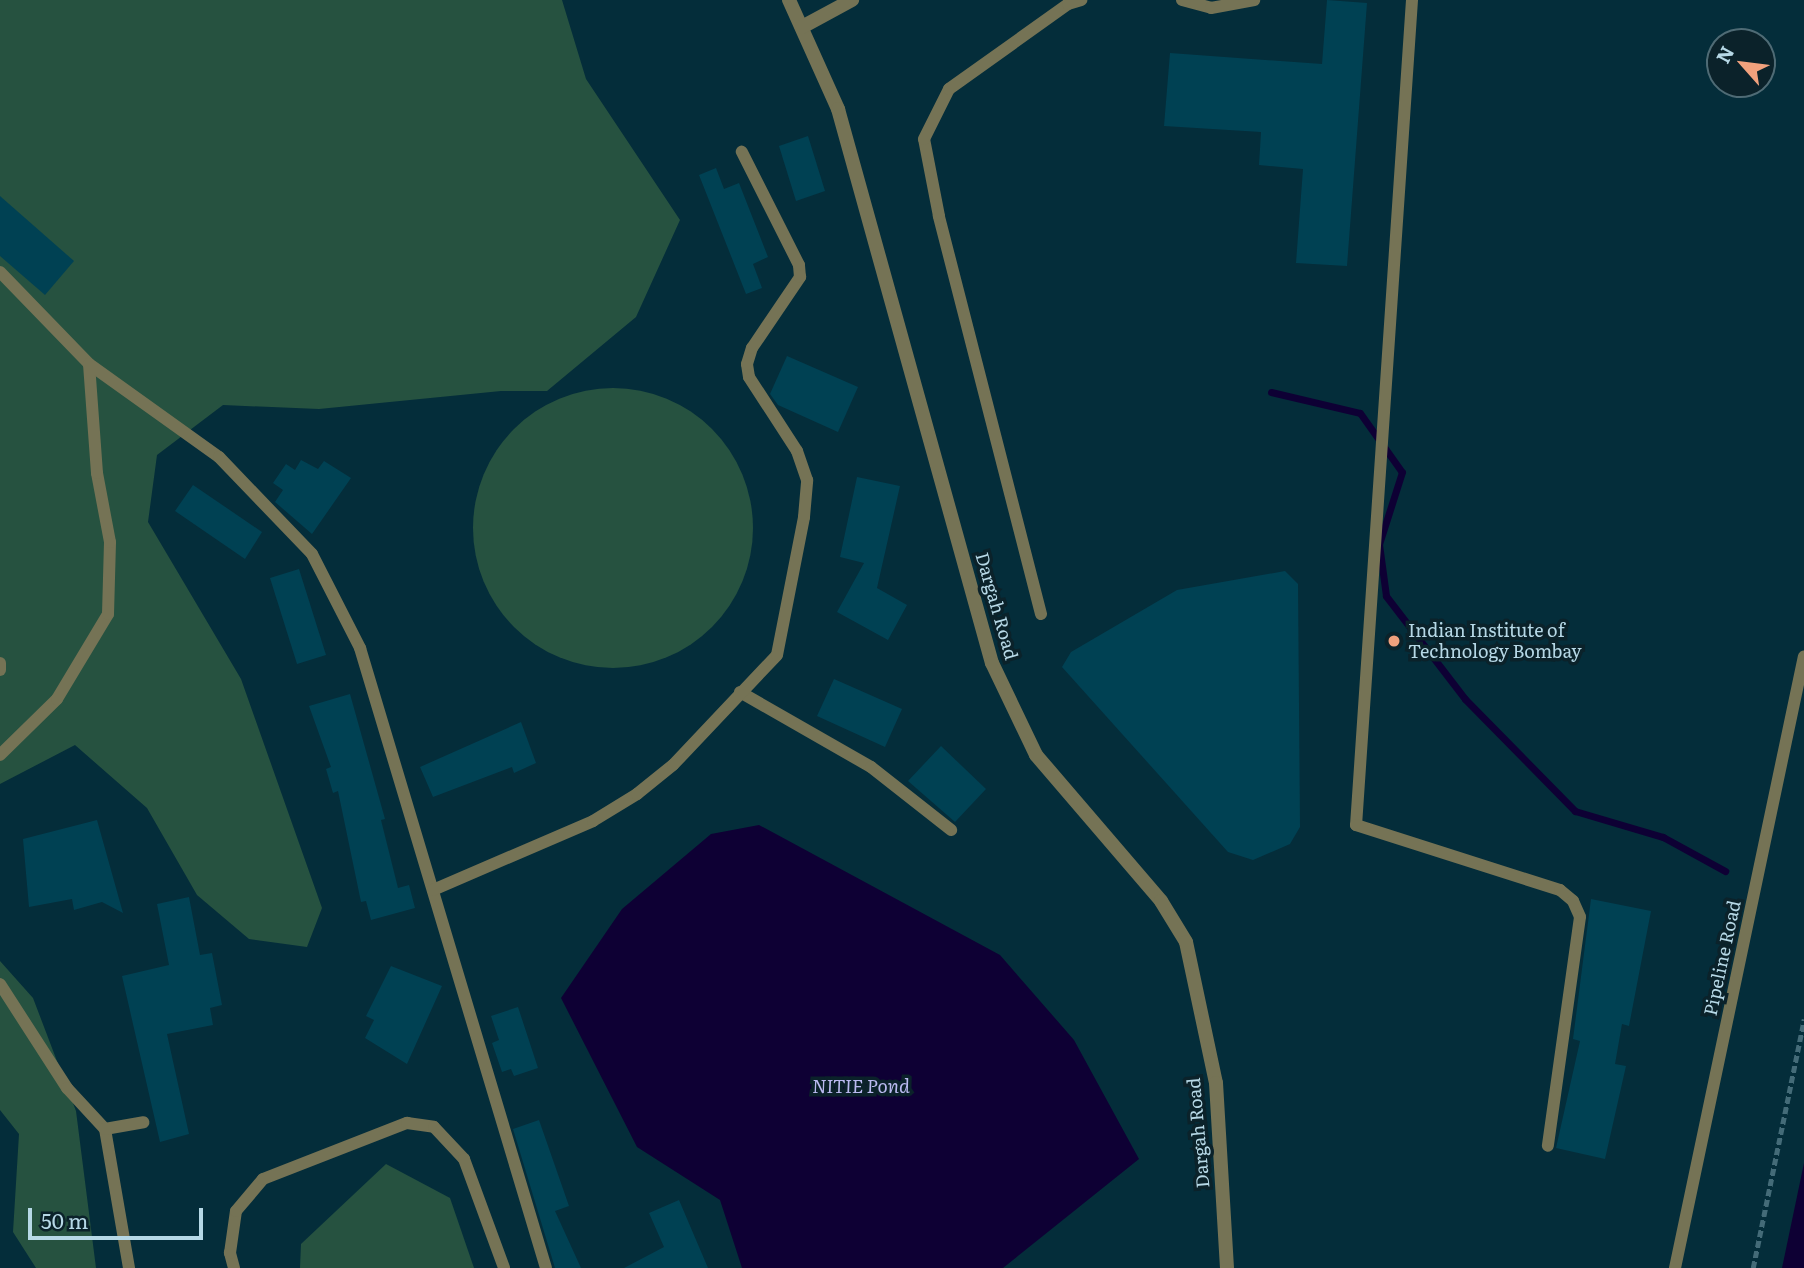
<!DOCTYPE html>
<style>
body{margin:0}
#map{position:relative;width:1804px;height:1268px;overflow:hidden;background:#042d3a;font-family:Literata,serif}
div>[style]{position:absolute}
.green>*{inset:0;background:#265240}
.round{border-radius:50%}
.water>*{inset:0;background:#0e0034}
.stream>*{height:7px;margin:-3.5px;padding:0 3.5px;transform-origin:3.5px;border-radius:3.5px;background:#0e0034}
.building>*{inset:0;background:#004153}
.path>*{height:4.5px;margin-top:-2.25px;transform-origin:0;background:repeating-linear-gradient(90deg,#446b78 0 7px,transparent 0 10.5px)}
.lane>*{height:12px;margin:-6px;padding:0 6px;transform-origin:6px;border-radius:6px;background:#757355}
.street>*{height:14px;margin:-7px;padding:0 7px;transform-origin:7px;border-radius:7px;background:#757355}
.dots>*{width:19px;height:19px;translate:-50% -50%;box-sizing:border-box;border:4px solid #0b222a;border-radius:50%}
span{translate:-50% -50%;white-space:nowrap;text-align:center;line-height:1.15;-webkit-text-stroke:7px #0b222a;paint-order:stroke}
.street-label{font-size:18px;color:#b6d8e6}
.poi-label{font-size:18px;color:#b6d8e6}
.left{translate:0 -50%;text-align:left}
.water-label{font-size:19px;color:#babaf0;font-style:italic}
.north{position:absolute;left:1706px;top:28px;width:70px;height:70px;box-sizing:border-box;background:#0b222a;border:2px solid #4f6b75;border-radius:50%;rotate:298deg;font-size:19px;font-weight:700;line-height:28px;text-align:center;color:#b6d8e6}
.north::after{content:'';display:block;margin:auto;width:24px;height:32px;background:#f1a17d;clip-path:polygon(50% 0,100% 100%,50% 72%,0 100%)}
.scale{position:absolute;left:28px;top:1208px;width:175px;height:32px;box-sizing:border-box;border:4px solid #b6d8e6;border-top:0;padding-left:9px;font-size:21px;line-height:24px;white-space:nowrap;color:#b6d8e6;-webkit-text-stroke:5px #0b222a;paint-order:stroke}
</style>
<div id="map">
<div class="green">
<div style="clip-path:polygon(0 0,562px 0,586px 79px,680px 220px,636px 317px,547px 391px,501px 391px,319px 409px,223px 405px,157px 455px,148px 522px,241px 679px,322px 908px,307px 947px,249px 939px,197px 895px,147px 808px,75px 745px,0 784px)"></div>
<div class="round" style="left:473px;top:388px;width:280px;height:280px"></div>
<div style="clip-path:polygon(0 961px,33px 998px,76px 1111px,96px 1268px,36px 1268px,13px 1232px,19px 1134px,0 1110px)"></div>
<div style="clip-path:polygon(386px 1164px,450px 1198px,474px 1268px,300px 1268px,301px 1244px)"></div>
</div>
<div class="water">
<div style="clip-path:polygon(759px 825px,1000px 955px,1074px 1040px,1139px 1159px,1003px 1268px,742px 1268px,720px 1200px,637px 1147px,561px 998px,622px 909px,711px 834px)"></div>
<div style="clip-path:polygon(1804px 1163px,1804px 1268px,1782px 1268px)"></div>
</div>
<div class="stream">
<div style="left:1271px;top:392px;width:91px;rotate:13.3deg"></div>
<div style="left:1360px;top:413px;width:72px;rotate:54.6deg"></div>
<div style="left:1402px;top:472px;width:76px;rotate:107.7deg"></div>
<div style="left:1379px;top:544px;width:52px;rotate:82.3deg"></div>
<div style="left:1386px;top:596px;width:130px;rotate:52.5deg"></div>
<div style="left:1465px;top:699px;width:157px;rotate:45.5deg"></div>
<div style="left:1575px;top:811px;width:92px;rotate:16.5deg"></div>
<div style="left:1663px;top:837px;width:71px;rotate:28.7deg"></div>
</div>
<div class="building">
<div style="clip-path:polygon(1327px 0,1367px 3px,1347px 266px,1296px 263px,1303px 169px,1259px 165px,1261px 132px,1164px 126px,1170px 53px,1322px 64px)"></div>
<div style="clip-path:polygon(808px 136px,825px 191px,796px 201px,779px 146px)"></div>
<div style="clip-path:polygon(716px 168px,724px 189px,739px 183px,768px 257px,753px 264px,762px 288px,746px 294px,699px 175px)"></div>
<div style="clip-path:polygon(0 196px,74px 261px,45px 295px,0 256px)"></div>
<div style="clip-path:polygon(787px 356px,858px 387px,838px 432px,778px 405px,770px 394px)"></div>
<div style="clip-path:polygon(301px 460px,318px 469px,324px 461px,351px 478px,312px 534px,275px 502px,283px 490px,273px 483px,286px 464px,295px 470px)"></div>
<div style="clip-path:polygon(857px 477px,900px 486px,877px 588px,907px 605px,888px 640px,837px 612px,864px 563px,840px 557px)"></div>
<div style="clip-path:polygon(193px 485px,262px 532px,245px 559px,175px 511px)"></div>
<div style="clip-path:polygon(299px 569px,326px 655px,297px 664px,270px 578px)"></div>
<div style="clip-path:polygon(1285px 571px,1298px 584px,1300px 827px,1290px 844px,1253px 860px,1228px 852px,1062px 667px,1071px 652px,1177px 590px)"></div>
<div style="clip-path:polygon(834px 679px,902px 709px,885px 747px,817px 716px)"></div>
<div style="clip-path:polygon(350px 694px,385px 819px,381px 820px,398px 888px,409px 885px,415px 908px,371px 920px,366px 901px,361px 902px,338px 791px,333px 793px,326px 769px,331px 767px,309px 706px)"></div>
<div style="clip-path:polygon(521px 722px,536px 763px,514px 773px,512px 767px,433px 797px,420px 767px)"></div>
<div style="clip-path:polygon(941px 746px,986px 789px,955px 822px,908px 781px)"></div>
<div style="clip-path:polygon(97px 820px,123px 913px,102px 902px,74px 910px,72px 899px,29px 907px,23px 839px)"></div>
<div style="clip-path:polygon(189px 897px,200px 955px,212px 953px,222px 1005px,210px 1008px,213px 1025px,167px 1034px,189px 1134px,160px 1142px,122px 976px,169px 965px,157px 904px)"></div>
<div style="clip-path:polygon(1591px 899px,1651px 911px,1629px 1026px,1622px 1024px,1615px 1064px,1626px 1066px,1605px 1159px,1556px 1148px,1580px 1041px,1573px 1039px)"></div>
<div style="clip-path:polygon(391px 966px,442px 986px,407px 1064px,365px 1038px,374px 1020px,366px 1016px)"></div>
<div style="clip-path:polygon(518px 1007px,538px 1068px,514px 1076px,511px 1069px,502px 1072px,492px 1043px,499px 1040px,491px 1016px)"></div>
<div style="clip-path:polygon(539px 1120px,569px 1206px,555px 1211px,581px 1268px,555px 1268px,513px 1129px)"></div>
<div style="clip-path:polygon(679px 1200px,708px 1268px,624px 1268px,664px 1247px,649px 1213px)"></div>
</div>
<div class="path">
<div style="left:1753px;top:1268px;width:254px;rotate:-78.4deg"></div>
</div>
<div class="lane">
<div style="left:1182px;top:0;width:30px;rotate:15deg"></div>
<div style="left:1211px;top:8px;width:44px;rotate:-10.5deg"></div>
<div style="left:1412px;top:0;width:827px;rotate:93.88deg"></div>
<div style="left:1356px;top:825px;width:214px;rotate:17.7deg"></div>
<div style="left:1560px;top:890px;width:17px;rotate:40deg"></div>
<div style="left:1573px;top:901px;width:17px;rotate:66deg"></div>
<div style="left:1580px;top:917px;width:231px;rotate:98deg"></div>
<div style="left:0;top:272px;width:128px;rotate:45.9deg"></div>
<div style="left:1041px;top:614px;width:411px;rotate:-104.4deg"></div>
<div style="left:939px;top:216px;width:78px;rotate:-101deg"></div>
<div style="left:924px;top:139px;width:56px;rotate:-63.4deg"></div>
<div style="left:949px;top:89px;width:146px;rotate:-35.5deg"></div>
<div style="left:1068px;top:4px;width:14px;rotate:-17deg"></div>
<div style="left:0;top:663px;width:7px;rotate:90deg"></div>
<div style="left:740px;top:692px;width:151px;rotate:29.8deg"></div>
<div style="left:871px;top:767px;width:102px;rotate:38.2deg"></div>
<div style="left:0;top:755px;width:80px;rotate:-44.5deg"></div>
<div style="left:57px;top:699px;width:99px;rotate:-59deg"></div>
<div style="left:108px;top:614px;width:72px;rotate:-88.4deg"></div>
<div style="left:110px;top:542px;width:70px;rotate:-100.7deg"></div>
<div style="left:97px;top:473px;width:109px;rotate:-94.2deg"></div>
<div style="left:89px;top:364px;width:160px;rotate:35.6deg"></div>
<div style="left:219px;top:457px;width:134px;rotate:46.2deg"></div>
<div style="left:312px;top:554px;width:106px;rotate:62.9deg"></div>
<div style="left:360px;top:648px;width:647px;rotate:73.3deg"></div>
<div style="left:433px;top:890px;width:174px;rotate:-23.3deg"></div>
<div style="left:593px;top:821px;width:52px;rotate:-31.5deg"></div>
<div style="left:637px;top:794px;width:46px;rotate:-38.9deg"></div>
<div style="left:673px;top:765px;width:151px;rotate:-46.6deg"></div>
<div style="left:777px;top:655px;width:141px;rotate:-78.9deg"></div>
<div style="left:804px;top:517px;width:37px;rotate:-85deg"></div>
<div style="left:807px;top:480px;width:31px;rotate:-109deg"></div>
<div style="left:797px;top:451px;width:88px;rotate:-123deg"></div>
<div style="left:749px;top:377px;width:13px;rotate:-99deg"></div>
<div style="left:747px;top:364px;width:17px;rotate:-73deg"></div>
<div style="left:752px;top:348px;width:86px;rotate:-55.9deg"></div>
<div style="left:800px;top:277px;width:12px;rotate:-95deg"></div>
<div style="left:799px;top:265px;width:127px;rotate:-116.8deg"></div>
<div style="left:0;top:984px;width:124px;rotate:57.2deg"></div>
<div style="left:67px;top:1088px;width:56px;rotate:47.2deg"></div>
<div style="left:105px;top:1129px;width:141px;rotate:80.2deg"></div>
<div style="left:105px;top:1129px;width:39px;rotate:-10deg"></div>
<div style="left:234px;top:1268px;width:16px;rotate:-105deg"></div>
<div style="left:230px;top:1253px;width:42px;rotate:-81.9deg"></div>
<div style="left:236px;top:1211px;width:42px;rotate:-49.8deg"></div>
<div style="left:263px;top:1179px;width:155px;rotate:-21.3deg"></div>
<div style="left:407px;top:1123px;width:27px;rotate:8deg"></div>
<div style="left:434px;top:1127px;width:44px;rotate:46.8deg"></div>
<div style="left:464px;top:1159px;width:116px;rotate:69.8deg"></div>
<div style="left:1675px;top:1268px;width:625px;rotate:-78.1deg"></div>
</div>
<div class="street">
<div style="left:789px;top:0;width:120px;rotate:65.8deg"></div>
<div style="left:838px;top:109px;width:575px;rotate:74.47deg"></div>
<div style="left:992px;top:663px;width:102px;rotate:64.4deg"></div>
<div style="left:1036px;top:755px;width:192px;rotate:49.4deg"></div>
<div style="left:1161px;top:901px;width:48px;rotate:58.6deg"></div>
<div style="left:1186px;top:942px;width:144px;rotate:78deg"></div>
<div style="left:1216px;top:1083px;width:185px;rotate:86.6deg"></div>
<div style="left:802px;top:27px;width:57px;rotate:-28.4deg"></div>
</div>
<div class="dots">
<div style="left:1394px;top:641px;background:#f1a17d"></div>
</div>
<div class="street-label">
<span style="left:997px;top:606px;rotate:74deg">Dargah Road</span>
<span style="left:1722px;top:958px;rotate:-78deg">Pipeline Road</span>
<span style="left:1198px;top:1133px;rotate:-95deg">Dargah Road</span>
</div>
<div class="poi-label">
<span class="left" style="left:1408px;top:641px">Indian Institute of<br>Technology Bombay</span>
</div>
<div class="water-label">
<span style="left:861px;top:1086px">NITIE Pond</span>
</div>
<div class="north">N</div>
<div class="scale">50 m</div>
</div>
